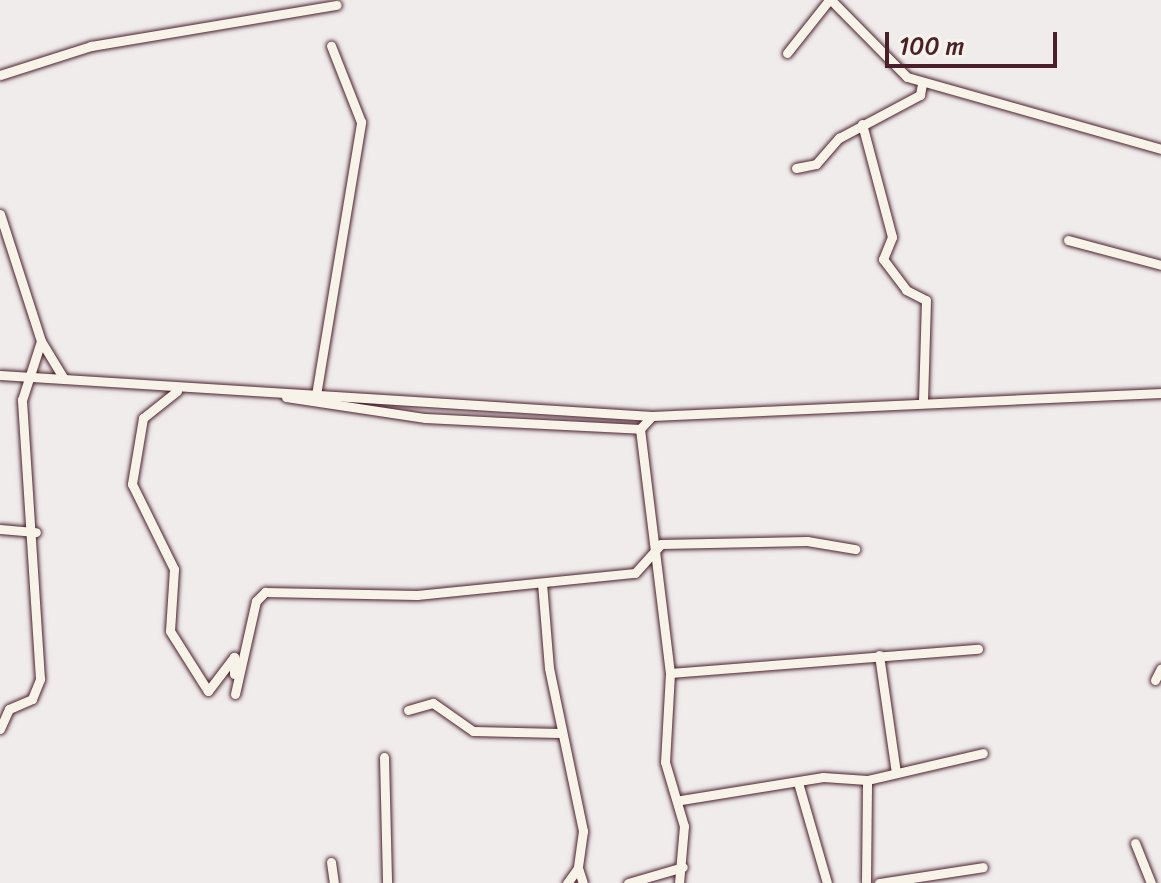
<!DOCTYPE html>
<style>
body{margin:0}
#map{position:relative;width:1161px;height:883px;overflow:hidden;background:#f0ecec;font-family:Sriracha,sans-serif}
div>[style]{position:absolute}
.roads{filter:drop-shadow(0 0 2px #4a1f2b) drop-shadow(0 0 2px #4a1f2b)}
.street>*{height:9px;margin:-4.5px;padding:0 4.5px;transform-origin:4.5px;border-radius:4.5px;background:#f7f3e8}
span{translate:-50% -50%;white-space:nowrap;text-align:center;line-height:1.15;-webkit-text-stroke:6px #f7f3e8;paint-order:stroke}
.scale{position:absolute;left:885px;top:32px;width:172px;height:36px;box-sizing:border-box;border:4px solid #4a1f2b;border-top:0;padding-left:10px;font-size:24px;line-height:28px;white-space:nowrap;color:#4a1f2b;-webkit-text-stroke:6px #f7f3e8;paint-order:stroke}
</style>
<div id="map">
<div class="roads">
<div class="street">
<div style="left:831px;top:0;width:108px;rotate:45.4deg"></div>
<div style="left:907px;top:77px;width:264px;rotate:15.8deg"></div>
<div style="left:787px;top:53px;width:68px;rotate:-51.6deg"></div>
<div style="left:0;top:75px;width:96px;rotate:-17.7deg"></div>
<div style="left:91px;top:46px;width:249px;rotate:-9.5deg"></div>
<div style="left:862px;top:124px;width:117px;rotate:75.1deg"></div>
<div style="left:892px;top:237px;width:24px;rotate:112deg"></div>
<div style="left:883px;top:259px;width:39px;rotate:53deg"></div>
<div style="left:906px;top:290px;width:22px;rotate:27deg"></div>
<div style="left:926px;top:300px;width:101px;rotate:91.7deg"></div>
<div style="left:796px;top:168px;width:20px;rotate:-11deg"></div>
<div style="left:816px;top:164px;width:35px;rotate:-49deg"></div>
<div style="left:839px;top:138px;width:92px;rotate:-28deg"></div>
<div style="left:920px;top:95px;width:11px;rotate:-80deg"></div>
<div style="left:0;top:214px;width:133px;rotate:72.1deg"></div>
<div style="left:41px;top:341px;width:44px;rotate:58.8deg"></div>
<div style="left:1068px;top:240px;width:96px;rotate:15deg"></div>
<div style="left:0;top:375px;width:653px;rotate:3.6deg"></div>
<div style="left:652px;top:416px;width:510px;rotate:-2.59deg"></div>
<div style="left:177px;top:391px;width:43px;rotate:141.5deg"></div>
<div style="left:143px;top:418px;width:67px;rotate:99.5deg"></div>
<div style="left:132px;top:484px;width:95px;rotate:63.7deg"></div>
<div style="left:174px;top:569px;width:62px;rotate:93.7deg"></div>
<div style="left:170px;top:631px;width:71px;rotate:57.7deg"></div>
<div style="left:208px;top:691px;width:43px;rotate:-52.6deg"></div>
<div style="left:234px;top:657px;width:17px;rotate:90deg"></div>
<div style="left:316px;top:395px;width:277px;rotate:-80.6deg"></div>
<div style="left:361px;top:122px;width:82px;rotate:-111.5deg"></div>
<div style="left:286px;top:397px;width:141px;rotate:8.6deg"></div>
<div style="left:425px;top:418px;width:215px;rotate:2.9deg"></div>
<div style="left:652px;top:416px;width:18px;rotate:133deg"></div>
<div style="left:640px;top:429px;width:246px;rotate:83deg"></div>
<div style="left:670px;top:673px;width:89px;rotate:93.2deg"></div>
<div style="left:665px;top:762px;width:67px;rotate:73.5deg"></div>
<div style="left:684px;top:826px;width:57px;rotate:95deg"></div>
<div style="left:0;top:529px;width:36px;rotate:5deg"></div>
<div style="left:542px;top:583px;width:85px;rotate:85.3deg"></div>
<div style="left:549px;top:668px;width:167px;rotate:78.2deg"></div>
<div style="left:583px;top:831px;width:37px;rotate:98deg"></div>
<div style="left:578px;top:868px;width:19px;rotate:126deg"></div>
<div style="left:879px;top:655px;width:119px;rotate:81.8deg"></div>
<div style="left:670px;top:673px;width:309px;rotate:-4.5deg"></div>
<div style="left:1155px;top:680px;width:13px;rotate:-63deg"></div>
<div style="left:235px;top:694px;width:95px;rotate:-77.3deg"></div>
<div style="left:256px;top:601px;width:13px;rotate:-45deg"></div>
<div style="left:265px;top:592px;width:152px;rotate:1.1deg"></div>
<div style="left:417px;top:595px;width:219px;rotate:-5.8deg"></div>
<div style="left:635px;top:573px;width:39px;rotate:-48deg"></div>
<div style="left:661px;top:544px;width:146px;rotate:-1.2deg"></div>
<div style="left:807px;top:541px;width:49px;rotate:9.5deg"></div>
<div style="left:408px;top:710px;width:26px;rotate:-16deg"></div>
<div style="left:433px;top:703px;width:49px;rotate:35deg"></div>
<div style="left:473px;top:731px;width:87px;rotate:1.3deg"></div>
<div style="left:0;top:729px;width:22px;rotate:-66deg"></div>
<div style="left:9px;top:709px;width:25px;rotate:-23deg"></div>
<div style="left:32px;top:699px;width:22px;rotate:-68deg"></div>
<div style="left:40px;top:679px;width:280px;rotate:-93.7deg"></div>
<div style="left:22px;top:400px;width:62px;rotate:-72.1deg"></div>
<div style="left:384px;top:757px;width:126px;rotate:88.6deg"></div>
<div style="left:799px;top:786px;width:101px;rotate:73.9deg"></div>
<div style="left:681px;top:800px;width:144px;rotate:-9.2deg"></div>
<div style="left:823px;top:777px;width:44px;rotate:3.9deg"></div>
<div style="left:867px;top:780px;width:119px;rotate:-13.1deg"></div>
<div style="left:1135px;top:843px;width:43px;rotate:68.2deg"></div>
<div style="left:331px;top:862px;width:21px;rotate:82deg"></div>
<div style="left:578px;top:868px;width:16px;rotate:72deg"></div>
<div style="left:866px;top:881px;width:101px;rotate:-89.4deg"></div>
<div style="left:628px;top:883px;width:57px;rotate:-16.2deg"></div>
<div style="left:879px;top:883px;width:105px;rotate:-8.7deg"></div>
</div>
</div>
<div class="scale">100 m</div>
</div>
